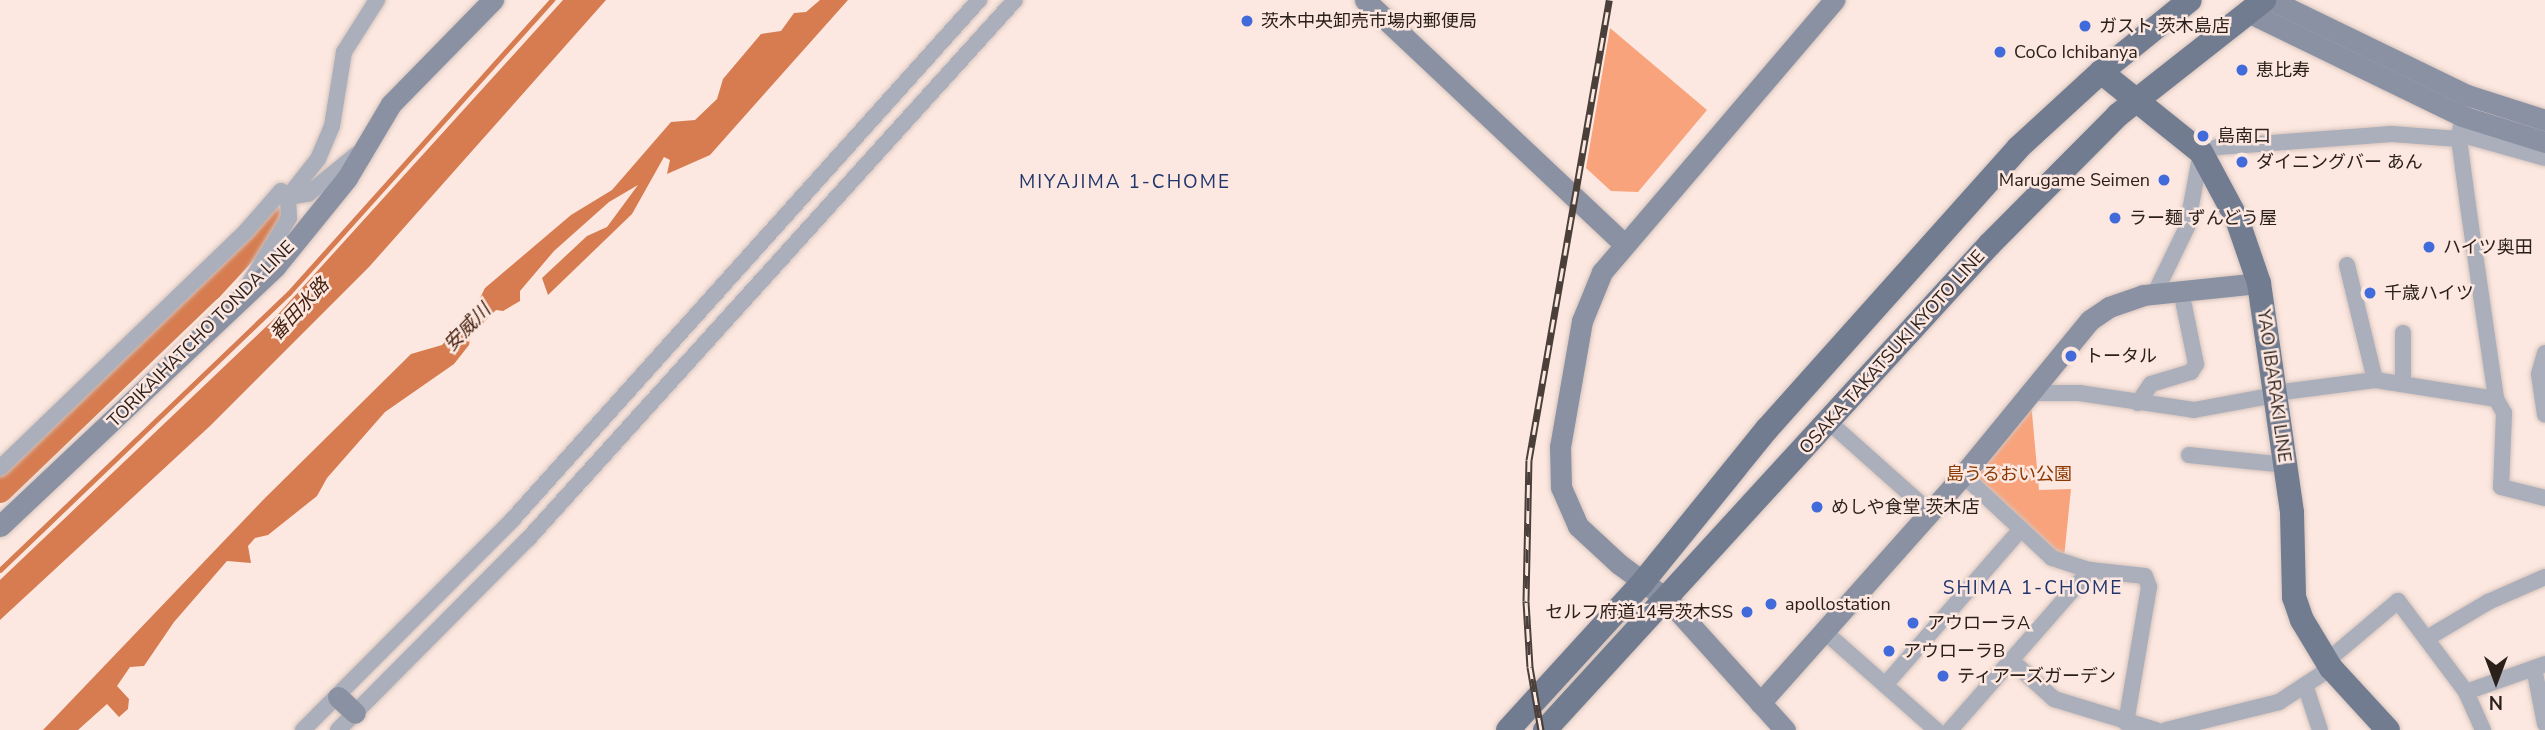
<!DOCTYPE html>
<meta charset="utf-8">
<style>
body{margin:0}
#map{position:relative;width:2545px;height:730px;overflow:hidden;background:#fce8e0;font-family:"Nunito Sans","Noto Sans JP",sans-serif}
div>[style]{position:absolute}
.green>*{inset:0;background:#f8a37b}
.water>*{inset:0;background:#d67c50}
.stream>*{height:4.5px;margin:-2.25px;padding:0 2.25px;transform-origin:2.25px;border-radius:2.25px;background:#d67c50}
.river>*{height:26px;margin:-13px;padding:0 13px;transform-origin:13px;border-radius:13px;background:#d67c50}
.roads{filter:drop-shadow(0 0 2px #d6c4bd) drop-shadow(0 0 2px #d6c4bd)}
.street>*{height:16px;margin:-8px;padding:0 8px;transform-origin:8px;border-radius:8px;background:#aaafbb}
.secondary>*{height:21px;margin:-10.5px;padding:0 10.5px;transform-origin:10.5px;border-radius:10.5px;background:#8991a3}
.primary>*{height:24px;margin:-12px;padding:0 12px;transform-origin:12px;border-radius:12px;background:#727c91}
.rail>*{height:7px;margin-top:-3.5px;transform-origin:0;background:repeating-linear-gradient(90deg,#fce8e0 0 13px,#4b3f3a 0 26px);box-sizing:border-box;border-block:2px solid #4b3f3a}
.dots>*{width:19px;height:19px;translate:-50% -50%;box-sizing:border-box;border:4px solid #fce8e0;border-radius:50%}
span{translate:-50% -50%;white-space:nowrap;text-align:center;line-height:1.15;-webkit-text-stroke:5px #fce8e0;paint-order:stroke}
.poi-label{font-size:18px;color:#2b201b}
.left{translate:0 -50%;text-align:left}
.right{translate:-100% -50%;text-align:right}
.street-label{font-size:18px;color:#2b201b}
.park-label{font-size:18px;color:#8a3800}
.neighbourhood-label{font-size:19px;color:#20356d;letter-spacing:2px}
.water-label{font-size:19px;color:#45200e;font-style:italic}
.north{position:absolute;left:2461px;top:646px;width:70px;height:70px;-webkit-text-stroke:5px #fce8e0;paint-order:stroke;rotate:180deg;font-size:19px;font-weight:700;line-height:28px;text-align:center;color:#2b201b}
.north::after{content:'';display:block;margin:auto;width:24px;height:32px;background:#2b201b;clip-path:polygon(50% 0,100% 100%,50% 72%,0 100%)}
</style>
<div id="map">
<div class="green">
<div style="clip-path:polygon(1610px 28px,1707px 110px,1638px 192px,1611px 191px,1586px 168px)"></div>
<div style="clip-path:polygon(2031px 402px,2039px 490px,2071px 489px,2064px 558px,1975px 483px,1975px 473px)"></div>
</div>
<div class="water">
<div style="clip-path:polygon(563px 0,606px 0,369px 267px,210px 426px,0 620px,0 580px,272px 321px)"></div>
<div style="clip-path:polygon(820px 0,848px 0,710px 155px,667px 174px,670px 160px,664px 157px,632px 214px,548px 295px,542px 278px,587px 236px,607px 227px,638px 185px,609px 202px,554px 251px,520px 291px,520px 301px,503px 311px,496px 310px,471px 335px,469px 345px,454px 364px,385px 412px,327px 478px,317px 496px,268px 535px,255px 538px,248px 546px,251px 563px,227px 561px,174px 622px,144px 666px,130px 667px,117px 686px,129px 699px,128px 709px,119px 717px,107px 704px,78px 730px,43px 730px,264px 499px,411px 354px,442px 345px,475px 308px,485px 288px,571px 215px,612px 190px,671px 122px,695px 120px,717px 99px,723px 79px,761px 34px,781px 31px,794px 13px,806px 12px)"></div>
</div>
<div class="stream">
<div style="left:0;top:570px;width:400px;rotate:-43.8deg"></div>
<div style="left:289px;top:293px;width:394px;rotate:-48.1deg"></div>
</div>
<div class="river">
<div style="left:0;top:490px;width:291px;rotate:-43.9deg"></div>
<div style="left:210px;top:288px;width:104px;rotate:-46.9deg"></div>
</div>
<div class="roads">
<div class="street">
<div style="left:2464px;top:107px;width:32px;rotate:99deg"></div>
<div style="left:2459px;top:139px;width:68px;rotate:82.3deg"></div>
<div style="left:2468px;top:206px;width:195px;rotate:81.7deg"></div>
<div style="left:2496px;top:399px;width:16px;rotate:60deg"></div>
<div style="left:2504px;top:413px;width:74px;rotate:92.3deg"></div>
<div style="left:2501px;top:487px;width:45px;rotate:14deg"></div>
<div style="left:2459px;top:134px;width:89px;rotate:15.6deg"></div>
<div style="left:2347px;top:265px;width:118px;rotate:76.3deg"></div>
<div style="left:249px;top:284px;width:77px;rotate:-58.8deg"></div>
<div style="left:289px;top:218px;width:21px;rotate:-93deg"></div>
<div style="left:288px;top:197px;width:48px;rotate:-51.7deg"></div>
<div style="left:318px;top:159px;width:36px;rotate:-67deg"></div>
<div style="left:332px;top:126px;width:75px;rotate:-80.8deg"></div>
<div style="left:344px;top:52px;width:62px;rotate:-57.6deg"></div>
<div style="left:2155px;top:293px;width:73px;rotate:-64.1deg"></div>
<div style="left:2187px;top:227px;width:76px;rotate:-79.4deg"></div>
<div style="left:2201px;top:152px;width:18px;rotate:-16deg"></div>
<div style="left:2218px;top:147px;width:174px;rotate:-4.3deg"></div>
<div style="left:2392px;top:134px;width:67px;rotate:4.3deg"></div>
<div style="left:2545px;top:353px;width:22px;rotate:106deg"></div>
<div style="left:2539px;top:374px;width:41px;rotate:81.7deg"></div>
<div style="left:2403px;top:384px;width:51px;rotate:-90deg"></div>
<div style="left:2028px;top:393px;width:51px"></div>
<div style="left:2079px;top:393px;width:116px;rotate:8.4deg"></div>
<div style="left:2194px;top:410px;width:82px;rotate:-10.5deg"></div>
<div style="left:2275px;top:393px;width:101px;rotate:-7.4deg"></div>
<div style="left:2375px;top:380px;width:122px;rotate:8.9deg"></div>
<div style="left:2138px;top:403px;width:23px;rotate:-56deg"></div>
<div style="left:2151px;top:384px;width:42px;rotate:-16.7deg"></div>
<div style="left:2191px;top:372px;width:9px;rotate:-58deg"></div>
<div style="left:2196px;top:364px;width:75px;rotate:-101.6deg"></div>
<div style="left:1829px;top:422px;width:135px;rotate:41.7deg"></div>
<div style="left:2189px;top:455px;width:97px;rotate:5.9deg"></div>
<div style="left:0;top:468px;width:342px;rotate:-43.9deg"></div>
<div style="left:246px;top:231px;width:53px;rotate:-48.8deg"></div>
<div style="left:281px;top:191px;width:9px;rotate:41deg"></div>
<div style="left:288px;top:197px;width:20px;rotate:-9deg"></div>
<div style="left:308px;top:194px;width:63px;rotate:-39.2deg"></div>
<div style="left:1963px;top:475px;width:122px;rotate:43deg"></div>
<div style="left:2052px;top:558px;width:40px;rotate:18deg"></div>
<div style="left:2090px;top:570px;width:55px;rotate:6.2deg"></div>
<div style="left:2145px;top:576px;width:12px;rotate:70deg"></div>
<div style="left:2149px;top:587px;width:138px;rotate:99.6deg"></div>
<div style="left:1825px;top:632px;width:148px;rotate:41.4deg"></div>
<div style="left:2429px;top:637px;width:69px;rotate:-30.7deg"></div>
<div style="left:2488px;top:602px;width:62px;rotate:-23.7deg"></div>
<div style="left:2012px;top:661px;width:57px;rotate:42.1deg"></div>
<div style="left:2054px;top:699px;width:107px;rotate:16.9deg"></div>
<div style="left:2327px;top:661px;width:93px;rotate:-40.2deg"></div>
<div style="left:2398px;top:601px;width:114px;rotate:53.2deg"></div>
<div style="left:2466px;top:692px;width:42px;rotate:65.9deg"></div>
<div style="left:2534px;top:668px;width:57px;rotate:78.9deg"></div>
<div style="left:1885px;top:685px;width:207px;rotate:-48.9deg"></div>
<div style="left:2305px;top:685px;width:47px;rotate:71.6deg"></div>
<div style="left:2466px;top:692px;width:84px;rotate:-19.5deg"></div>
<div style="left:303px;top:730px;width:298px;rotate:-45.1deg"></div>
<div style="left:513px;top:519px;width:698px;rotate:-48.08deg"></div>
<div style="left:338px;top:730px;width:269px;rotate:-45.2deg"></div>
<div style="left:528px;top:539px;width:726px;rotate:-47.9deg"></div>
<div style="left:1950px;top:730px;width:213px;rotate:-48.8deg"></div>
<div style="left:2166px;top:730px;width:116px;rotate:-13.9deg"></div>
<div style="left:2279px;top:702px;width:62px;rotate:-33.2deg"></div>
</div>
<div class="secondary">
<div style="left:1365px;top:0;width:354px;rotate:43.3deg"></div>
<div style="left:2271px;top:0;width:218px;rotate:25.9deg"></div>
<div style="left:2467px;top:95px;width:82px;rotate:17.8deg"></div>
<div style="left:2248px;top:12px;width:238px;rotate:25.9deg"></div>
<div style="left:2462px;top:116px;width:87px;rotate:17.4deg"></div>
<div style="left:0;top:526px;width:378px;rotate:-43.3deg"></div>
<div style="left:275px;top:267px;width:114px;rotate:-51deg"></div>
<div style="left:347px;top:178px;width:86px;rotate:-59.3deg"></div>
<div style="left:391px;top:104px;width:146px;rotate:-45.6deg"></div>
<div style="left:338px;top:697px;width:23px;rotate:43deg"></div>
<div style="left:1760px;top:703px;width:305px;rotate:-48.3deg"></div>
<div style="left:1963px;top:475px;width:200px;rotate:-50.7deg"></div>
<div style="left:2090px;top:320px;width:23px;rotate:-34deg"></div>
<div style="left:2109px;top:307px;width:36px;rotate:-19deg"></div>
<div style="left:2143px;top:295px;width:117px;rotate:-5.9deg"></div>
<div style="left:1785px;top:730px;width:175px;rotate:-132deg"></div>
<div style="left:1668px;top:600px;width:61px;rotate:-143.7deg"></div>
<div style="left:1619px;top:564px;width:56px;rotate:-137.2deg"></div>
<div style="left:1578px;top:526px;width:43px;rotate:-113.6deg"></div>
<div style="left:1561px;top:487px;width:40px;rotate:-91.4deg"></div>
<div style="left:1560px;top:447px;width:128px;rotate:-80.1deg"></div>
<div style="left:1582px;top:321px;width:53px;rotate:-67.8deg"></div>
<div style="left:1602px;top:272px;width:358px;rotate:-49.5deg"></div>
</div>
<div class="primary">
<div style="left:2101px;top:72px;width:128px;rotate:38.7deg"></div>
<div style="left:2201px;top:152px;width:76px;rotate:61.8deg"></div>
<div style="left:2237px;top:219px;width:68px;rotate:71deg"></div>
<div style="left:2259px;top:283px;width:232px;rotate:81.8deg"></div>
<div style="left:2292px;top:513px;width:84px;rotate:88.6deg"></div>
<div style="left:2294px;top:597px;width:24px;rotate:71deg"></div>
<div style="left:2302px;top:620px;width:56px;rotate:58.9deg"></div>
<div style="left:2331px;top:668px;width:84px;rotate:47.4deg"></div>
<div style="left:1508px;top:730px;width:200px;rotate:-47.6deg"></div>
<div style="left:1643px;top:582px;width:197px;rotate:-51deg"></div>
<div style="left:1767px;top:429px;width:377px;rotate:-48.2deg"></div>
<div style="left:2018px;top:148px;width:113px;rotate:-42.5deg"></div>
<div style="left:2101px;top:72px;width:114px;rotate:-39deg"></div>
<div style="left:1545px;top:730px;width:659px;rotate:-47.52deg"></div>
<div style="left:1990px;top:244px;width:182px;rotate:-45.2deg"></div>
<div style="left:2118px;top:115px;width:186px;rotate:-38.2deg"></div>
</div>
</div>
<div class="rail">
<div style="left:1541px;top:730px;width:64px;rotate:-99.9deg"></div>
<div style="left:1530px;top:667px;width:66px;rotate:-93.5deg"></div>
<div style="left:1526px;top:601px;width:141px;rotate:-88.8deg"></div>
<div style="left:1529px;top:460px;width:467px;rotate:-80.1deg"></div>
</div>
<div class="dots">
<div style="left:1247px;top:21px;background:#416adb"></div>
<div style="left:2085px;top:26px;background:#416adb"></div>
<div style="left:2000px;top:52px;background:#416adb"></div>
<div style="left:2242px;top:70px;background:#416adb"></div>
<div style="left:2203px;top:136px;background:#416adb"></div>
<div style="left:2242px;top:162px;background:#416adb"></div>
<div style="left:2164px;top:180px;background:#416adb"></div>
<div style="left:2115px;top:218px;background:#416adb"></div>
<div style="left:2429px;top:247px;background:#416adb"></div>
<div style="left:2370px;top:293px;background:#416adb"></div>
<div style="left:2071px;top:356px;background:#416adb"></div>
<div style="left:1817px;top:507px;background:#416adb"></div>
<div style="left:1771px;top:604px;background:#416adb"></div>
<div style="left:1747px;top:612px;background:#416adb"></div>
<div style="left:1913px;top:623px;background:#416adb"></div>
<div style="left:1889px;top:651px;background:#416adb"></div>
<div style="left:1943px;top:676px;background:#416adb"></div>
</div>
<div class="poi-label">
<span class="left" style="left:1261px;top:21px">茨木中央卸売市場内郵便局</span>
<span class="left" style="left:2099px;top:26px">ガスト 茨木島店</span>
<span class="left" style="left:2014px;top:52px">CoCo Ichibanya</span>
<span class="left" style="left:2256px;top:70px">恵比寿</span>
<span class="left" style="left:2217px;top:136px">島南口</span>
<span class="left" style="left:2256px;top:162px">ダイニングバー あん</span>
<span class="right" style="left:2150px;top:180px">Marugame Seimen</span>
<span class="left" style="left:2129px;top:218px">ラー麺 ずんどう屋</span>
<span class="left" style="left:2443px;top:247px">ハイツ奥田</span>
<span class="left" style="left:2384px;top:293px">千歳ハイツ</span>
<span class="left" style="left:2085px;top:356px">トータル</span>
<span class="left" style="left:1831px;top:507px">めしや食堂 茨木店</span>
<span class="left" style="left:1785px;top:604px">apollostation</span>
<span class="right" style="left:1733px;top:612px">セルフ府道14号茨木SS</span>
<span class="left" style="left:1927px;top:623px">アウローラA</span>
<span class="left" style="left:1903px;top:651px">アウローラB</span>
<span class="left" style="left:1957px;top:676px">ティアーズガーデン</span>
</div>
<div class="street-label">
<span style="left:201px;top:334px;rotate:-45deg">TORIKAIHATCHO TONDA LINE</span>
<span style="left:1892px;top:352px;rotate:-48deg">OSAKA TAKATSUKI KYOTO LINE</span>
<span style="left:2274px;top:386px;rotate:82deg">YAO IBARAKI LINE</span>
</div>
<div class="park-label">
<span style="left:2009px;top:474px">島うるおい公園</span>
</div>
<div class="neighbourhood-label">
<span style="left:1125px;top:183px">MIYAJIMA 1-CHOME</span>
<span style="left:2033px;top:589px">SHIMA 1-CHOME</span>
</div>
<div class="water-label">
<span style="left:300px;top:310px;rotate:-47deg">番田水路</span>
<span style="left:468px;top:328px;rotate:-46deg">安威川</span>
</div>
<div class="north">N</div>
</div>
